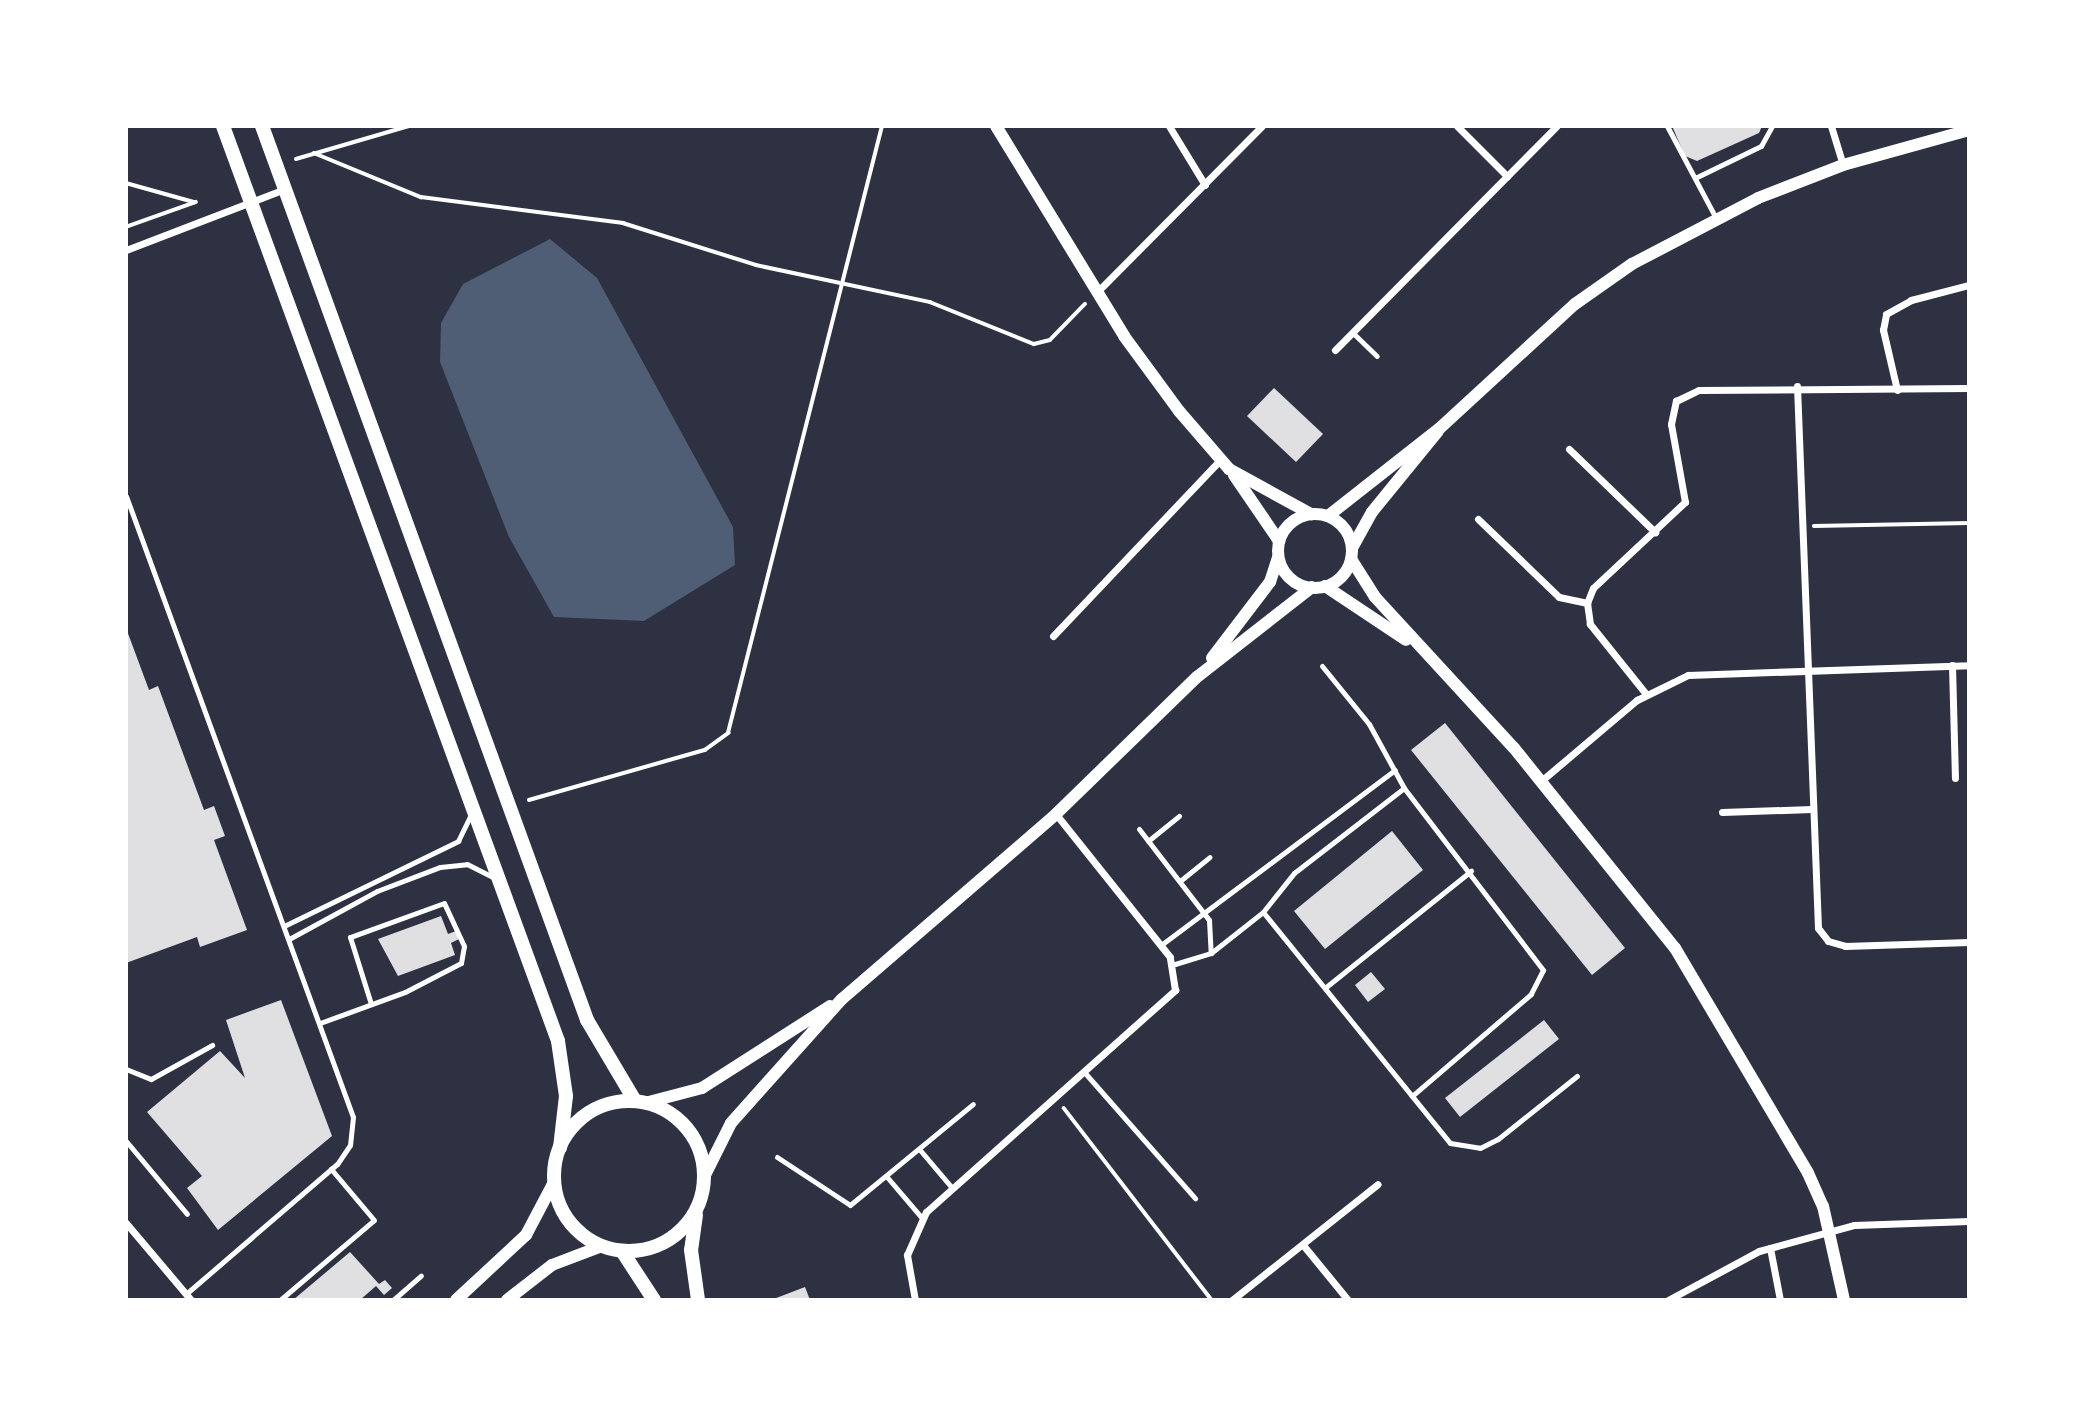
<!DOCTYPE html>
<style>
body{margin:0}
#map{position:relative;width:2095px;height:1426px;overflow:hidden;background:#2d3142;font-family:"PT Sans",sans-serif}
div>[style]{position:absolute}
.water>*{inset:0;background:#4f5d75}
.building>*{inset:0;background:#e0e0e3}
.path>*{height:3.5px;margin:-1.75px;padding:0 1.75px;transform-origin:1.75px;border-radius:1.75px;background:#fff}
.service>*{height:5px;margin:-2.5px;padding:0 2.5px;transform-origin:2.5px;border-radius:2.5px;background:#fff}
.minor>*{height:7px;margin:-3.5px;padding:0 3.5px;transform-origin:3.5px;border-radius:3.5px;background:#fff}
.tertiary>*{height:12px;margin:-6px;padding:0 6px;transform-origin:6px;border-radius:6px;background:#fff}
.tertiary>.ring{margin:-6px;padding:0;box-sizing:content-box;background:none;border:12px solid #fff;border-radius:50%}
.secondary>*{height:14px;margin:-7px;padding:0 7px;transform-origin:7px;border-radius:7px;background:#fff}
.secondary>.ring{margin:-7px;padding:0;box-sizing:content-box;background:none;border:14px solid #fff;border-radius:50%}
span{translate:-50% -50%;white-space:nowrap;text-align:center;line-height:1.15;-webkit-text-stroke:5px #fff;paint-order:stroke}
.frame{position:absolute;inset:0;border:128px solid #fff;pointer-events:none}
</style>
<div id="map">
<div class="water">
<div style="clip-path:polygon(550px 239px,597px 278px,733px 527px,735px 565px,644px 621px,554px 617px,509px 537px,440px 362px,441px 323px,463px 284px)"></div>
</div>
<div class="building">
<div style="clip-path:polygon(1672px 126px,1762px 126px,1759px 133px,1697px 161px,1685px 156px)"></div>
<div style="clip-path:polygon(1274px 388px,1323px 434px,1296px 462px,1247px 416px)"></div>
<div style="clip-path:polygon(126px 628px,149px 690px,158px 686px,204px 810px,214px 806px,225px 836px,214px 840px,247px 930px,200px 947px,197px 937px,126px 963px)"></div>
<div style="clip-path:polygon(1445px 723px,1625px 948px,1592px 975px,1411px 750px)"></div>
<div style="clip-path:polygon(1392px 831px,1423px 870px,1325px 949px,1294px 911px)"></div>
<div style="clip-path:polygon(441px 916px,448px 934px,456px 931px,459px 939px,451px 943px,455px 955px,398px 976px,378px 939px)"></div>
<div style="clip-path:polygon(1371px 972px,1385px 989px,1368px 1002px,1355px 985px)"></div>
<div style="clip-path:polygon(281px 1000px,332px 1136px,218px 1230px,187px 1188px,202px 1176px,147px 1112px,220px 1051px,245px 1078px,226px 1020px)"></div>
<div style="clip-path:polygon(1544px 1020px,1559px 1039px,1460px 1117px,1445px 1098px)"></div>
<div style="clip-path:polygon(350px 1252px,379px 1284px,385px 1280px,392px 1288px,384px 1295px,376px 1286px,360px 1300px,293px 1300px)"></div>
<div style="clip-path:polygon(805px 1287px,810px 1300px,771px 1300px)"></div>
</div>
<div class="path">
<div style="left:314px;top:153px;width:116px;rotate:22.4deg"></div>
<div style="left:421px;top:197px;width:204px;rotate:7.3deg"></div>
<div style="left:623px;top:223px;width:139px;rotate:17.5deg"></div>
<div style="left:756px;top:265px;width:178px;rotate:12deg"></div>
<div style="left:930px;top:302px;width:112px;rotate:22deg"></div>
<div style="left:1034px;top:344px;width:16px;rotate:-14deg"></div>
<div style="left:1050px;top:340px;width:50px;rotate:-45.8deg"></div>
<div style="left:296px;top:159px;width:118px;rotate:-16.3deg"></div>
<div style="left:126px;top:183px;width:71px;rotate:15.6deg"></div>
<div style="left:126px;top:227px;width:74px;rotate:-19.7deg"></div>
<div style="left:1814px;top:526px;width:155px;rotate:-1.1deg"></div>
<div style="left:529px;top:800px;width:183px;rotate:-15.9deg"></div>
<div style="left:705px;top:750px;width:29px;rotate:-36deg"></div>
<div style="left:728px;top:733px;width:626px;rotate:-75.76deg"></div>
<div style="left:1064px;top:1108px;width:242px;rotate:52.4deg"></div>
</div>
<div class="service">
<div style="left:1667px;top:126px;width:104px;rotate:62deg"></div>
<div style="left:1697px;top:177px;width:71px;rotate:-25.8deg"></div>
<div style="left:1761px;top:146px;width:23px;rotate:-61deg"></div>
<div style="left:1353px;top:333px;width:33px;rotate:44deg"></div>
<div style="left:126px;top:496px;width:661px;rotate:69.92deg"></div>
<div style="left:353px;top:1117px;width:28px;rotate:96deg"></div>
<div style="left:350px;top:1145px;width:23px;rotate:124deg"></div>
<div style="left:337px;top:1164px;width:199px;rotate:139.3deg"></div>
<div style="left:1322px;top:666px;width:75px;rotate:51deg"></div>
<div style="left:1369px;top:724px;width:73px;rotate:61.3deg"></div>
<div style="left:1404px;top:788px;width:229px;rotate:52.6deg"></div>
<div style="left:1543px;top:970px;width:27px;rotate:117deg"></div>
<div style="left:1531px;top:994px;width:157px;rotate:139.4deg"></div>
<div style="left:1139px;top:829px;width:115px;rotate:52.4deg"></div>
<div style="left:1209px;top:920px;width:33px;rotate:87deg"></div>
<div style="left:1148px;top:841px;width:40px;rotate:-39deg"></div>
<div style="left:1180px;top:881px;width:38px;rotate:-39deg"></div>
<div style="left:1263px;top:912px;width:297px;rotate:51deg"></div>
<div style="left:1450px;top:1143px;width:30px;rotate:9deg"></div>
<div style="left:1480px;top:1148px;width:20px;rotate:-27deg"></div>
<div style="left:1498px;top:1139px;width:101px;rotate:-38.6deg"></div>
<div style="left:284px;top:926px;width:194px;rotate:-26deg"></div>
<div style="left:458px;top:841px;width:30px;rotate:-64deg"></div>
<div style="left:289px;top:939px;width:100px;rotate:-28.6deg"></div>
<div style="left:377px;top:891px;width:67px;rotate:-20.9deg"></div>
<div style="left:440px;top:867px;width:27px;rotate:-6deg"></div>
<div style="left:467px;top:864px;width:31px;rotate:27deg"></div>
<div style="left:1161px;top:945px;width:292px;rotate:-36.8deg"></div>
<div style="left:1175px;top:964px;width:38px;rotate:-17deg"></div>
<div style="left:1211px;top:953px;width:66px;rotate:-38.3deg"></div>
<div style="left:1263px;top:912px;width:50px;rotate:-51.5deg"></div>
<div style="left:1294px;top:873px;width:139px;rotate:-37.7deg"></div>
<div style="left:1326px;top:987px;width:186px;rotate:-38.7deg"></div>
<div style="left:320px;top:1023px;width:90px;rotate:-20deg"></div>
<div style="left:405px;top:992px;width:63px;rotate:-27.4deg"></div>
<div style="left:461px;top:963px;width:17px;rotate:-80deg"></div>
<div style="left:464px;top:946px;width:47px;rotate:-114.9deg"></div>
<div style="left:444px;top:903px;width:100px;rotate:160.1deg"></div>
<div style="left:350px;top:937px;width:70px;rotate:72.6deg"></div>
<div style="left:126px;top:1069px;width:27px;rotate:22deg"></div>
<div style="left:151px;top:1079px;width:70px;rotate:-29.1deg"></div>
<div style="left:1085px;top:1073px;width:167px;rotate:48.7deg"></div>
<div style="left:126px;top:1141px;width:95px;rotate:50.1deg"></div>
<div style="left:920px;top:1150px;width:51px;rotate:49.8deg"></div>
<div style="left:777px;top:1157px;width:87px;rotate:33.3deg"></div>
<div style="left:850px;top:1205px;width:159px;rotate:-39.4deg"></div>
<div style="left:887px;top:1177px;width:54px;rotate:49.5deg"></div>
<div style="left:280px;top:1300px;width:123px;rotate:-40.4deg"></div>
<div style="left:374px;top:1220px;width:67px;rotate:-130.1deg"></div>
<div style="left:393px;top:1300px;width:37px;rotate:-41deg"></div>
</div>
<div class="minor">
<div style="left:1169px;top:126px;width:69px;rotate:58.6deg"></div>
<div style="left:1457px;top:126px;width:71px;rotate:45deg"></div>
<div style="left:1831px;top:126px;width:41px;rotate:72.9deg"></div>
<div style="left:126px;top:250px;width:170px;rotate:-21deg"></div>
<div style="left:1097px;top:292px;width:234px;rotate:-45.2deg"></div>
<div style="left:1335px;top:350px;width:315px;rotate:-45.3deg"></div>
<div style="left:1797px;top:386px;width:542px;rotate:87.78deg"></div>
<div style="left:1818px;top:928px;width:16px;rotate:52deg"></div>
<div style="left:1828px;top:941px;width:18px;rotate:16deg"></div>
<div style="left:1845px;top:946px;width:124px;rotate:-1.8deg"></div>
<div style="left:1897px;top:390px;width:62px;rotate:-103.1deg"></div>
<div style="left:1883px;top:330px;width:16px;rotate:-79deg"></div>
<div style="left:1886px;top:314px;width:29px;rotate:-29deg"></div>
<div style="left:1911px;top:300px;width:60px;rotate:-14.5deg"></div>
<div style="left:1569px;top:449px;width:120px;rotate:44deg"></div>
<div style="left:1478px;top:519px;width:112px;rotate:43.9deg"></div>
<div style="left:1559px;top:597px;width:29px;rotate:12deg"></div>
<div style="left:1053px;top:636px;width:243px;rotate:-46.5deg"></div>
<div style="left:1952px;top:665px;width:113px;rotate:88.5deg"></div>
<div style="left:1646px;top:694px;width:90px;rotate:-128.7deg"></div>
<div style="left:1590px;top:624px;width:21px;rotate:-98deg"></div>
<div style="left:1587px;top:603px;width:16px;rotate:-68deg"></div>
<div style="left:1593px;top:588px;width:126px;rotate:-43.1deg"></div>
<div style="left:1685px;top:502px;width:79px;rotate:-100.2deg"></div>
<div style="left:1671px;top:424px;width:24px;rotate:-78deg"></div>
<div style="left:1676px;top:401px;width:25px;rotate:-26deg"></div>
<div style="left:1699px;top:390px;width:270px;rotate:-0.4deg"></div>
<div style="left:1541px;top:781px;width:126px;rotate:-40.2deg"></div>
<div style="left:1637px;top:700px;width:57px;rotate:-26.1deg"></div>
<div style="left:1688px;top:675px;width:281px;rotate:-2deg"></div>
<div style="left:1722px;top:812px;width:90px;rotate:-1.9deg"></div>
<div style="left:126px;top:1223px;width:101px;rotate:49.8deg"></div>
<div style="left:1303px;top:1245px;width:71px;rotate:50.7deg"></div>
<div style="left:1770px;top:1248px;width:53px;rotate:79.1deg"></div>
<div style="left:915px;top:1300px;width:46px;rotate:-100.1deg"></div>
<div style="left:907px;top:1255px;width:47px;rotate:-66.2deg"></div>
<div style="left:926px;top:1212px;width:334px;rotate:-41.7deg"></div>
<div style="left:1175px;top:990px;width:33px;rotate:-99deg"></div>
<div style="left:1170px;top:957px;width:183px;rotate:-128.6deg"></div>
<div style="left:1232px;top:1300px;width:186px;rotate:-38.5deg"></div>
<div style="left:1668px;top:1300px;width:103px;rotate:-28.3deg"></div>
<div style="left:1759px;top:1251px;width:98px;rotate:-15.3deg"></div>
<div style="left:1854px;top:1225px;width:115px;rotate:-2deg"></div>
</div>
<div class="tertiary">
<div style="left:996px;top:126px;width:246px;rotate:58.6deg"></div>
<div style="left:1124px;top:336px;width:93px;rotate:53.7deg"></div>
<div style="left:1179px;top:411px;width:77px;rotate:49.2deg"></div>
<div style="left:1229px;top:469px;width:94px;rotate:28.8deg"></div>
<div style="left:1234px;top:475px;width:80px;rotate:55.7deg"></div>
<div class="ring" style="left:1278px;top:514px;width:62px;height:62px"></div>
<div style="left:1328px;top:516px;width:142px;rotate:-38.2deg"></div>
<div style="left:1440px;top:428px;width:183px;rotate:-42.6deg"></div>
<div style="left:1575px;top:304px;width:70px;rotate:-35.1deg"></div>
<div style="left:1632px;top:264px;width:142px;rotate:-27.6deg"></div>
<div style="left:1758px;top:198px;width:91px;rotate:-21.2deg"></div>
<div style="left:1843px;top:165px;width:131px;rotate:-15.5deg"></div>
<div style="left:1352px;top:548px;width:41px;rotate:-60.9deg"></div>
<div style="left:1372px;top:512px;width:104px;rotate:-50.8deg"></div>
<div style="left:1351px;top:559px;width:45px;rotate:57.7deg"></div>
<div style="left:1375px;top:597px;width:205px;rotate:47.4deg"></div>
<div style="left:1514px;top:748px;width:257px;rotate:51.2deg"></div>
<div style="left:1675px;top:948px;width:261px;rotate:59.4deg"></div>
<div style="left:1808px;top:1173px;width:36px;rotate:66deg"></div>
<div style="left:1823px;top:1206px;width:96px;rotate:77.4deg"></div>
<div style="left:1325px;top:586px;width:97px;rotate:33.7deg"></div>
<div style="left:1212px;top:658px;width:96px;rotate:-52.7deg"></div>
<div style="left:1270px;top:582px;width:26px;rotate:-72deg"></div>
<div style="left:645px;top:1103px;width:59px;rotate:-14.7deg"></div>
<div style="left:702px;top:1088px;width:152px;rotate:-32.6deg"></div>
<div style="left:704px;top:1177px;width:60px;rotate:-63.4deg"></div>
<div style="left:731px;top:1123px;width:166px;rotate:-48.2deg"></div>
<div style="left:842px;top:999px;width:283px;rotate:-40.8deg"></div>
<div style="left:1056px;top:814px;width:197px;rotate:-44.2deg"></div>
<div style="left:1197px;top:677px;width:146px;rotate:-38deg"></div>
<div style="left:456px;top:1300px;width:96px;rotate:-42.9deg"></div>
<div style="left:526px;top:1235px;width:60px;rotate:-62.2deg"></div>
<div style="left:507px;top:1300px;width:57px;rotate:-37.9deg"></div>
<div style="left:552px;top:1265px;width:53px;rotate:-20.8deg"></div>
</div>
<div class="secondary">
<div style="left:223px;top:126px;width:974px;rotate:69.89deg"></div>
<div style="left:558px;top:1041px;width:56px;rotate:81.7deg"></div>
<div style="left:566px;top:1096px;width:52px;rotate:96.6deg"></div>
<div style="left:262px;top:126px;width:951px;rotate:70.02deg"></div>
<div style="left:587px;top:1020px;width:94px;rotate:59.3deg"></div>
<div class="ring" style="left:554px;top:1101px;width:136px;height:136px"></div>
<div style="left:696px;top:1215px;width:35px;rotate:98deg"></div>
<div style="left:691px;top:1250px;width:50px;rotate:82deg"></div>
<div style="left:622px;top:1251px;width:59px;rotate:56.9deg"></div>
</div>
<div class="frame"></div>
</div>
